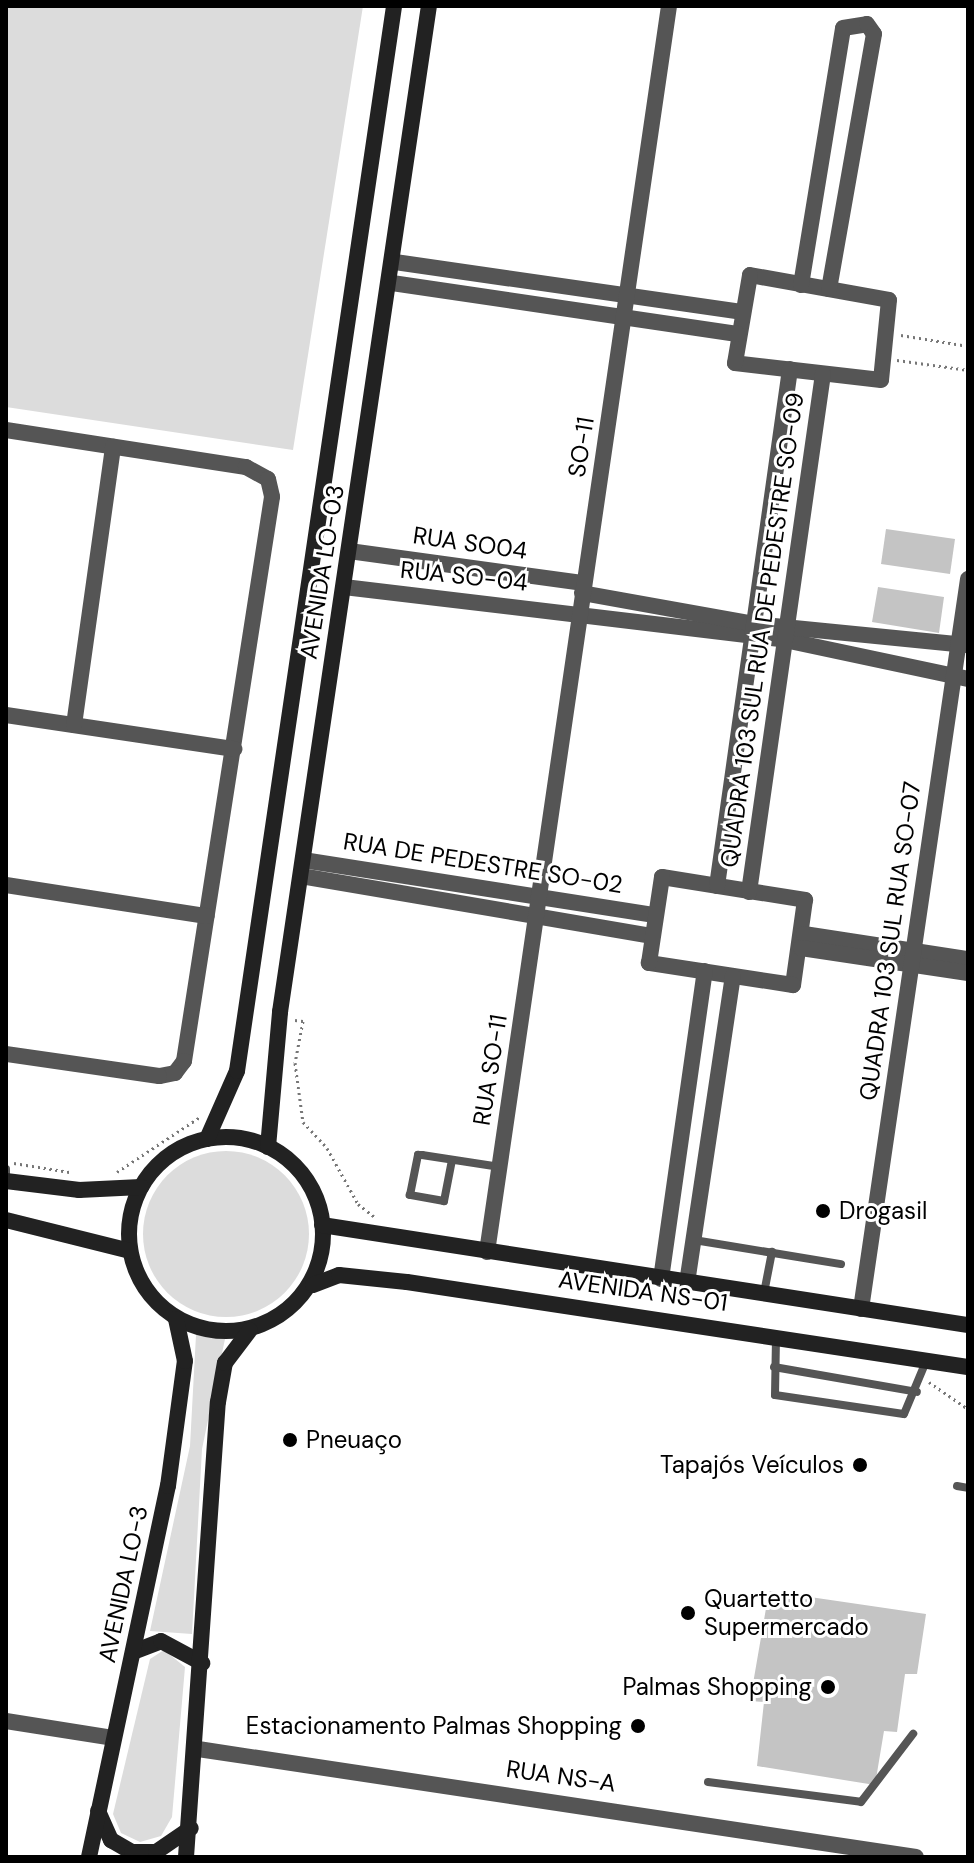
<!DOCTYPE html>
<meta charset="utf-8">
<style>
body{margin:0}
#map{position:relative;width:974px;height:1863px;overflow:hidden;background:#fff;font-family:"DM Sans",sans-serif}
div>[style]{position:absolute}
.green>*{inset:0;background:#dcdcdc}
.round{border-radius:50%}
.building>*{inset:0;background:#c4c4c4}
.path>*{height:3px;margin-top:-1.5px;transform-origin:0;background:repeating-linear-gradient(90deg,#777 0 2px,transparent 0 6px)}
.lane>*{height:8px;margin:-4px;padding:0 4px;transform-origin:4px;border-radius:4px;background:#555}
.street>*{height:16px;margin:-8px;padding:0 8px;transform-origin:8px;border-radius:8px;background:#555}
.secondary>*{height:16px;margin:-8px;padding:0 8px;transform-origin:8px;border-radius:8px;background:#222}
.secondary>.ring{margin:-8px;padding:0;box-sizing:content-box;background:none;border:16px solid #222;border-radius:50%}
.dots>*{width:22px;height:22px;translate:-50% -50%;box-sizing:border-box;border:4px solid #fff;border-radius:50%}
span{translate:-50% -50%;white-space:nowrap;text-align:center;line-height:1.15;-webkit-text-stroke:6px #fff;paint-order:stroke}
.street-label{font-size:24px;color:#000}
.poi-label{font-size:24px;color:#000}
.left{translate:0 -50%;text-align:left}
.right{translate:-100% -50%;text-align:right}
.frame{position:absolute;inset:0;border:8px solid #000;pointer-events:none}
</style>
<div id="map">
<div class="green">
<div style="clip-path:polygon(6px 6px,363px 6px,293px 450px,6px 407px)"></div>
<div class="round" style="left:143px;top:1151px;width:166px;height:166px"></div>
<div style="clip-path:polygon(196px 1335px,225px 1339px,202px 1449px,192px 1634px,150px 1631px,190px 1446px)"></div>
<div style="clip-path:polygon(164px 1650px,185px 1667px,172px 1817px,161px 1836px,140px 1842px,121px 1833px,113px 1814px,150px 1659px)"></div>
</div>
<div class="building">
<div style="clip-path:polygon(886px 529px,955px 539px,950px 574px,881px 564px)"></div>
<div style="clip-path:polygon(878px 587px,944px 597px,939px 633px,872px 622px)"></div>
<div style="clip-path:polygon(769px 1591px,926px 1614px,917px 1674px,905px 1674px,897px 1732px,884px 1731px,875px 1785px,757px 1766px,764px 1702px,750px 1701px)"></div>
</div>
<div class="path">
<div style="left:901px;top:335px;width:68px;rotate:9.3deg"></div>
<div style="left:897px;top:360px;width:72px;rotate:8deg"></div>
<div style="left:295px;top:1020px;width:8px;rotate:7deg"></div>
<div style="left:303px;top:1021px;width:43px;rotate:100.8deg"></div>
<div style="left:295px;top:1063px;width:60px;rotate:82.3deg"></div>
<div style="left:303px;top:1122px;width:35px;rotate:47deg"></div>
<div style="left:327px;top:1148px;width:64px;rotate:61deg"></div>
<div style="left:358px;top:1204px;width:23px;rotate:38deg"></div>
<div style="left:14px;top:1163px;width:56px;rotate:9.3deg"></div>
<div style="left:117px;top:1172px;width:100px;rotate:-33.5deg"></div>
<div style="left:929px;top:1382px;width:47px;rotate:34.7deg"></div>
</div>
<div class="lane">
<div style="left:452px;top:1160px;width:42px;rotate:101deg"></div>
<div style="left:444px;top:1201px;width:35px;rotate:-170deg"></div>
<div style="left:410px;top:1195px;width:41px;rotate:-78.7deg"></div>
<div style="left:418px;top:1155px;width:4px"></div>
<div style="left:422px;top:1155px;width:79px;rotate:8.7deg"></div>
<div style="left:6px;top:1169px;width:8px;rotate:90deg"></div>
<div style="left:694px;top:1240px;width:149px;rotate:9.3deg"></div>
<div style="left:764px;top:1293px;width:42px;rotate:-79deg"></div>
<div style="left:776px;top:1338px;width:57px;rotate:91deg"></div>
<div style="left:775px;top:1395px;width:130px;rotate:8.4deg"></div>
<div style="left:904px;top:1414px;width:60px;rotate:-67.3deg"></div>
<div style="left:774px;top:1367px;width:145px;rotate:9.9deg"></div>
<div style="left:957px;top:1486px;width:11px;rotate:10deg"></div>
<div style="left:708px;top:1782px;width:154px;rotate:7.4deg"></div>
<div style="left:861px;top:1802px;width:86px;rotate:-52.6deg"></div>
</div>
<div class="street">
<div style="left:395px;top:262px;width:350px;rotate:8.2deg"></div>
<div style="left:750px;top:275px;width:141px;rotate:10.2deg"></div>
<div style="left:889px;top:300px;width:80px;rotate:95.7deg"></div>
<div style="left:881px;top:380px;width:147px;rotate:-173.4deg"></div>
<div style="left:735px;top:363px;width:89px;rotate:-80.3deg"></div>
<div style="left:392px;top:283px;width:349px;rotate:8.4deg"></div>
<div style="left:801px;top:285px;width:260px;rotate:-80.7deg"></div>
<div style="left:843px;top:28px;width:24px;rotate:-9deg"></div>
<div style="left:867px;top:24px;width:12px;rotate:55deg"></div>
<div style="left:874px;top:34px;width:259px;rotate:100deg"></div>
<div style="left:6px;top:430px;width:243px;rotate:8.8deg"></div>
<div style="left:246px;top:467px;width:25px;rotate:29deg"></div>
<div style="left:268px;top:479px;width:18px;rotate:77deg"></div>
<div style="left:272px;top:497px;width:571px;rotate:98.87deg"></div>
<div style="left:184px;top:1061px;width:15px;rotate:127deg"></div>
<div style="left:175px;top:1073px;width:16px;rotate:169deg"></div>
<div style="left:159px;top:1076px;width:155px;rotate:-171.8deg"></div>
<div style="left:349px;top:551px;width:237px;rotate:7.8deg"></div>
<div style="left:344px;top:587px;width:439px;rotate:6.8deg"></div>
<div style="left:780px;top:639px;width:192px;rotate:12deg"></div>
<div style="left:582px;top:593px;width:176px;rotate:10.2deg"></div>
<div style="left:755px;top:624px;width:212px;rotate:5.7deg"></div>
<div style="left:6px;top:715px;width:231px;rotate:8.5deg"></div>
<div style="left:74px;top:725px;width:281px;rotate:-82deg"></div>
<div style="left:303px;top:860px;width:356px;rotate:8.9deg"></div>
<div style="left:301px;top:876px;width:355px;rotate:9.7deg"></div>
<div style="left:662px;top:877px;width:145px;rotate:9.1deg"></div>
<div style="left:805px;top:900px;width:86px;rotate:98deg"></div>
<div style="left:793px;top:985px;width:146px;rotate:-171.3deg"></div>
<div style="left:649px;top:963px;width:87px;rotate:-81.4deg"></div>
<div style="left:6px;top:885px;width:203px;rotate:8.8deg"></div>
<div style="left:717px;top:886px;width:522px;rotate:-81.96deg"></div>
<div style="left:749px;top:892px;width:523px;rotate:-81.87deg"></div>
<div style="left:804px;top:934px;width:166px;rotate:8.7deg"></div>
<div style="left:801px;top:948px;width:169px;rotate:8.5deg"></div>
<div style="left:487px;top:1252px;width:1259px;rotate:-81.69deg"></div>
<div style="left:661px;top:1279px;width:311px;rotate:-81.9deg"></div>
<div style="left:687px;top:1283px;width:310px;rotate:-81.5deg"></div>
<div style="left:861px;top:1309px;width:738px;rotate:-81.66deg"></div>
<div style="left:6px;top:1721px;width:108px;rotate:9deg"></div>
<div style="left:198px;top:1749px;width:726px;rotate:8.55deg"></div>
</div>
<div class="secondary">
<div class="ring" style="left:129px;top:1137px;width:178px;height:178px"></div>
<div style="left:207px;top:1139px;width:74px;rotate:-66.2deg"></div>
<div style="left:237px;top:1071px;width:1077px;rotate:-81.61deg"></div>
<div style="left:268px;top:1147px;width:136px;rotate:-84.9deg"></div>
<div style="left:280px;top:1012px;width:1017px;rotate:-81.58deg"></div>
<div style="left:6px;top:1181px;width:74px;rotate:7deg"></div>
<div style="left:79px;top:1190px;width:62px;rotate:-2.8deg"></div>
<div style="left:6px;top:1220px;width:128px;rotate:14deg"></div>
<div style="left:322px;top:1225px;width:654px;rotate:8.8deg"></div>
<div style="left:313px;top:1285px;width:28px;rotate:-21deg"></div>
<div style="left:339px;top:1275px;width:68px;rotate:5.9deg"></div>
<div style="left:407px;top:1282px;width:567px;rotate:8.62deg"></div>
<div style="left:133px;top:1652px;width:30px;rotate:-21deg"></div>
<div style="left:161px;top:1641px;width:47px;rotate:28.2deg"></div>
<div style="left:98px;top:1811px;width:32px;rotate:66deg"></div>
<div style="left:111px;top:1840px;width:24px;rotate:30deg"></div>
<div style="left:132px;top:1852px;width:24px"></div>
<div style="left:156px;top:1852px;width:42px;rotate:-34.4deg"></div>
<div style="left:89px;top:1857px;width:379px;rotate:-78deg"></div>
<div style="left:168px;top:1486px;width:126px;rotate:-82.3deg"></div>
<div style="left:185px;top:1361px;width:43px;rotate:-102.1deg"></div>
<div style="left:186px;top:1857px;width:456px;rotate:-86deg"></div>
<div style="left:218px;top:1402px;width:40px;rotate:-80deg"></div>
<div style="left:225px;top:1363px;width:41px;rotate:-52.9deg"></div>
</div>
<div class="dots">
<div style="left:823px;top:1211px;background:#000"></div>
<div style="left:290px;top:1440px;background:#000"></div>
<div style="left:860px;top:1465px;background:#000"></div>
<div style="left:688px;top:1613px;background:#000"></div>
<div style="left:828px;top:1687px;background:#000"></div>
<div style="left:638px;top:1726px;background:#000"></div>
</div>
<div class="street-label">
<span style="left:581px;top:447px;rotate:-81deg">SO-11</span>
<span style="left:470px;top:543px;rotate:8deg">RUA SO04</span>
<span style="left:322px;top:572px;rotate:-81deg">AVENIDA LO-03</span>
<span style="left:464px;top:576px;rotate:6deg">RUA SO-04</span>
<span style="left:762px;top:630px;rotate:-82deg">QUADRA 103 SUL RUA DE PEDESTRE SO-09</span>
<span style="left:483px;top:863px;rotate:9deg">RUA DE PEDESTRE SO-02</span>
<span style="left:890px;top:941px;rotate:-82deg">QUADRA 103 SUL RUA SO-07</span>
<span style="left:490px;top:1070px;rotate:-81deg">RUA SO-11</span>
<span style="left:643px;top:1291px;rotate:8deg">AVENIDA NS-01</span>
<span style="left:123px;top:1584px;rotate:-78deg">AVENIDA LO-3</span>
<span style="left:561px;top:1776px;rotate:8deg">RUA NS-A</span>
</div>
<div class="poi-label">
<span class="left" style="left:839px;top:1211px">Drogasil</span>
<span class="left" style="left:306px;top:1440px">Pneuaço</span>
<span class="right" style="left:844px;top:1465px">Tapajós Veículos</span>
<span class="left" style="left:704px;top:1613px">Quartetto<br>Supermercado</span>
<span class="right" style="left:812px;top:1687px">Palmas Shopping</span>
<span class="right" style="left:622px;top:1726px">Estacionamento Palmas Shopping</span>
</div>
<div class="frame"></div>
</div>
